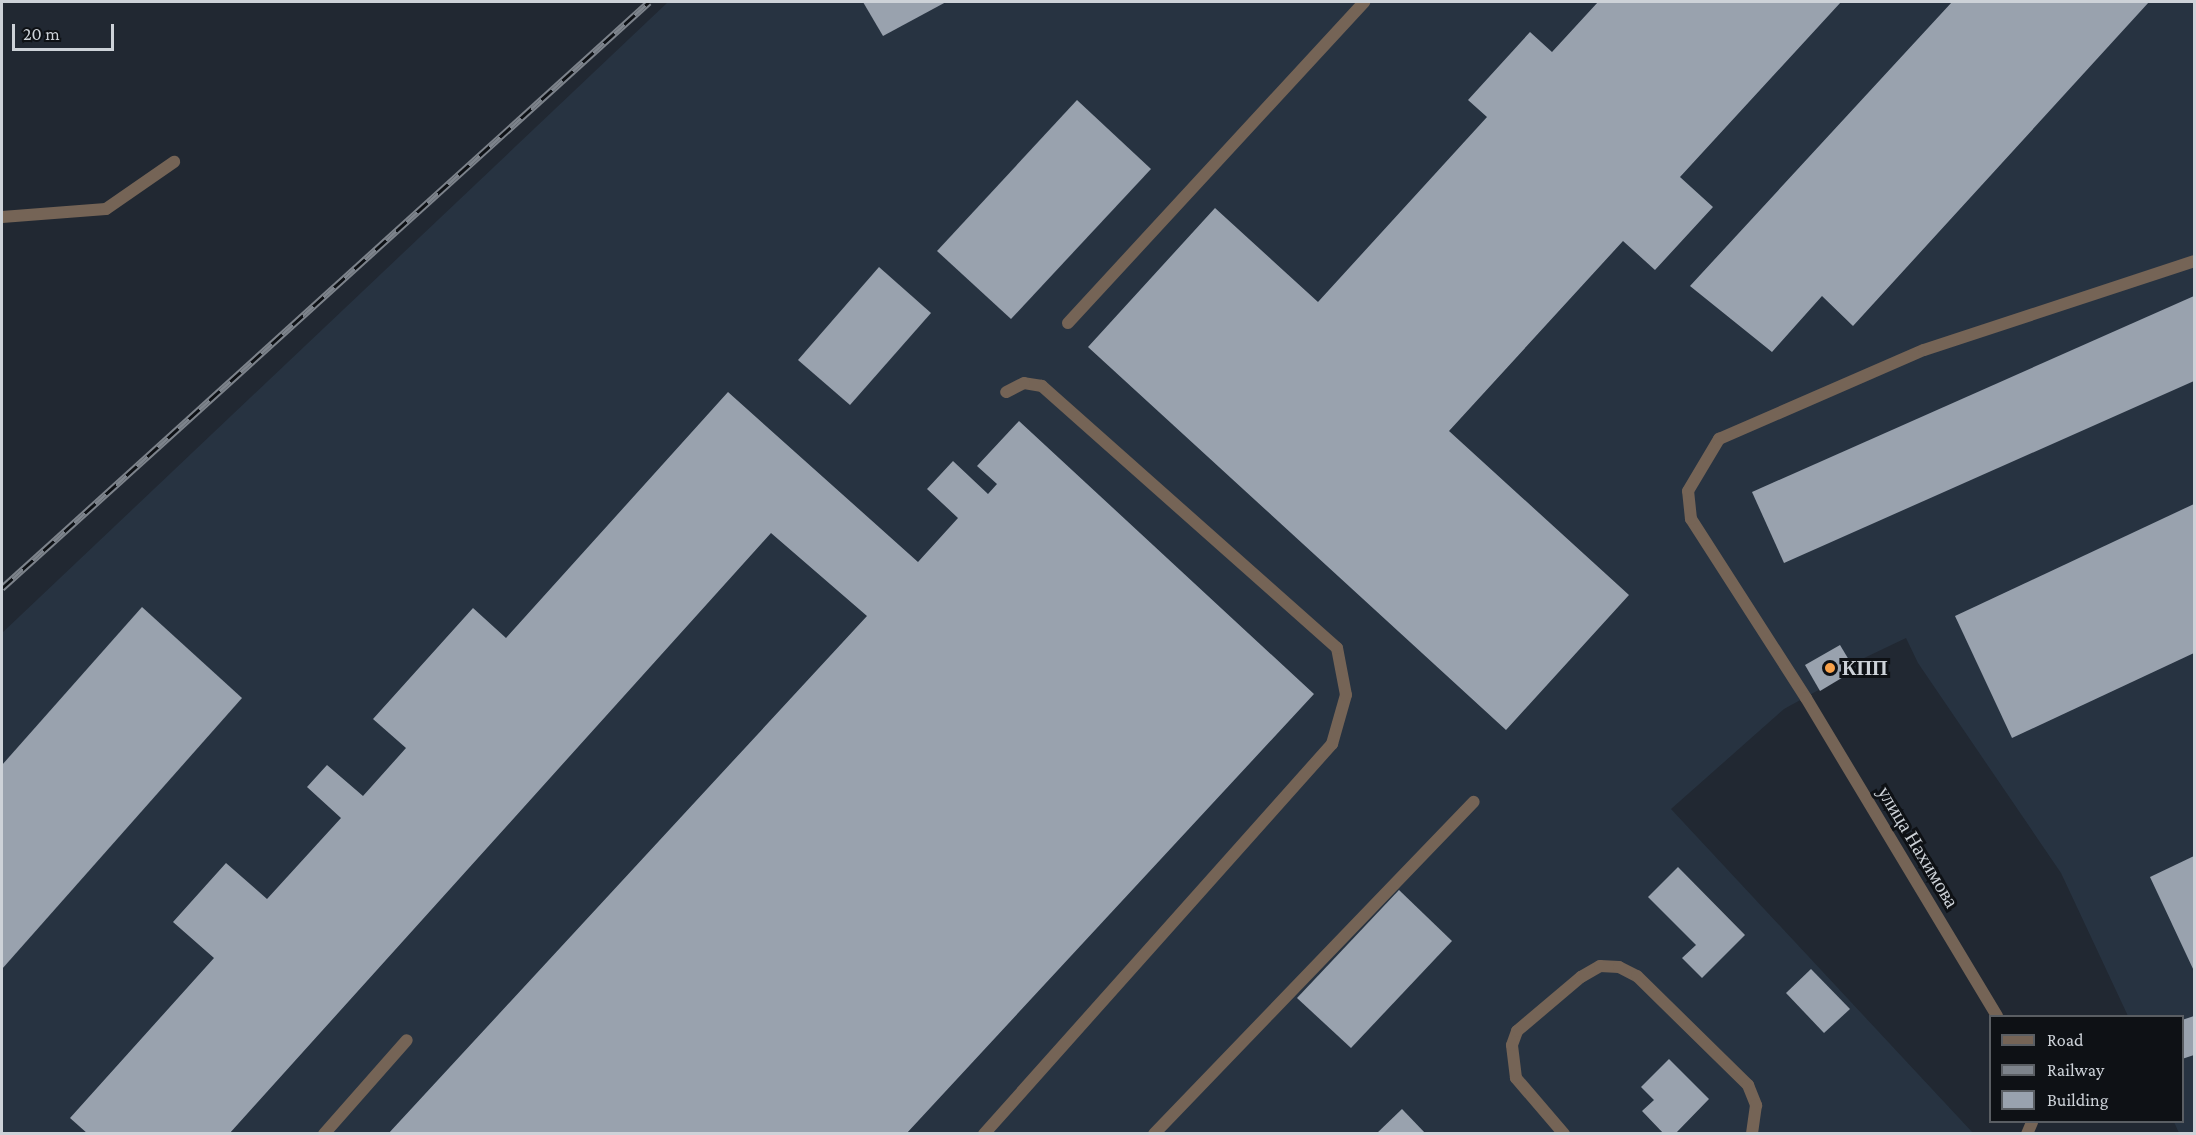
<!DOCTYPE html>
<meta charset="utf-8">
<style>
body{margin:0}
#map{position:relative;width:2196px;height:1135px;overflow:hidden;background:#212832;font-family:"Crimson Pro",serif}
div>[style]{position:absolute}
.built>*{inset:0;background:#273341}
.building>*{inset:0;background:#99a2ae}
.lane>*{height:12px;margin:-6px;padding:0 6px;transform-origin:6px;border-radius:6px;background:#756456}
.street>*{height:12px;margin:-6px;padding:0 6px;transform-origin:6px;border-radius:6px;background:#756456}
.rail>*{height:7px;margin-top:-3.5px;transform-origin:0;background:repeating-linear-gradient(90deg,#0e1115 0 14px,#7d838b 0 28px);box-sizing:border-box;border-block:2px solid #7d838b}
.dots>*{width:16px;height:16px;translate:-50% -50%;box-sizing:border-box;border:3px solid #0e1115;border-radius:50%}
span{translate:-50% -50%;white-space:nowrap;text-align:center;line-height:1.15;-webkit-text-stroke:6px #0e1115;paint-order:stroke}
.poi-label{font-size:20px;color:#cdd2d8;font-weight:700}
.left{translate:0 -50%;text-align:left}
.street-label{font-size:20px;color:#cdd2d8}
.frame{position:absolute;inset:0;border:3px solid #cdd2d8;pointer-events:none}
.legend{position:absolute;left:1989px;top:1015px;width:195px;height:108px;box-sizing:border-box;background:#0e1115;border:2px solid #5a5e63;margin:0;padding:8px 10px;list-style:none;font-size:18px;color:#cdd2d8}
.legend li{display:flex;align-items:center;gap:12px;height:30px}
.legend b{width:30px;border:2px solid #5a5e63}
.scale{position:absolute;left:12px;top:24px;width:102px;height:27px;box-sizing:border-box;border:3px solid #cdd2d8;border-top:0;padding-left:8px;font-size:18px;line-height:21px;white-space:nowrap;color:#cdd2d8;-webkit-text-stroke:4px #0e1115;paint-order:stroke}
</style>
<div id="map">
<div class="built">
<div style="clip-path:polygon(668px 2px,2194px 2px,2194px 1133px,2179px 1133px,2174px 1122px,2182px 1122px,2182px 1016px,2128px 1016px,2061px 873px,1918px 663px,1906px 638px,1860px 660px,1855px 670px,1784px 709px,1671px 809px,1973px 1133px,2px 1134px,2px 633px)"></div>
</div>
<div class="building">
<div style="clip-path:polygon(863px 2px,946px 2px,883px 36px)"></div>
<div style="clip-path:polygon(1598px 2px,1841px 2px,1680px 177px,1713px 207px,1655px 270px,1623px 241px,1449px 431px,1629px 595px,1506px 730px,1088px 347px,1215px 208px,1318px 302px,1487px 117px,1468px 100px,1530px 32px,1552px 52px)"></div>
<div style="clip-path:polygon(1952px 2px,2149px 2px,1853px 326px,1822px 296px,1772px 352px,1690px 286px)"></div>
<div style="clip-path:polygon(1077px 100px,1151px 169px,1011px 319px,937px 251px)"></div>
<div style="clip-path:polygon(879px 267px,931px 313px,850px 405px,798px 360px)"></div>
<div style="clip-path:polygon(2194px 296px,2194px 381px,1784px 563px,1752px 492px)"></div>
<div style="clip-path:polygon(728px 392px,918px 562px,958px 518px,927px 489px,953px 461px,988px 494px,997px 484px,977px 466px,1019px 421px,1314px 694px,906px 1134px,388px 1134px,867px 616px,771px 533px,229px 1134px,88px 1134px,70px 1118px,214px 958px,173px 922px,226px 863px,267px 899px,341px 818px,307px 787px,327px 765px,363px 796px,406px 748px,373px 719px,473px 608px,506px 638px)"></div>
<div style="clip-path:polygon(2194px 504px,2194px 653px,2012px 738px,1955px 616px)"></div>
<div style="clip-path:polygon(142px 607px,242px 698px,2px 969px,2px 765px)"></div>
<div style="clip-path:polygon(1840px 645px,1855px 670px,1820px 691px,1805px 665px)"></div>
<div style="clip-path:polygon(2194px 856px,2194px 971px,2150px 877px)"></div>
<div style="clip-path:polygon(1678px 867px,1745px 935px,1702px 978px,1682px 958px,1696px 945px,1648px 897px)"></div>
<div style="clip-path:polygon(1399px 890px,1452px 941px,1351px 1048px,1297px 998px)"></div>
<div style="clip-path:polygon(1811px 969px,1850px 1009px,1824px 1033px,1786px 993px)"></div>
<div style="clip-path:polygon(2194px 1016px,2194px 1055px,2182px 1059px,2182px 1020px)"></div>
<div style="clip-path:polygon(1669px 1059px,1709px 1099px,1675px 1134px,1664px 1134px,1642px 1111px,1654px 1100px,1641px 1087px)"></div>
<div style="clip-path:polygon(1402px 1109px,1426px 1134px,1376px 1134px)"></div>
</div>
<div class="lane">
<div style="left:2px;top:217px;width:104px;rotate:-4.4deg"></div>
<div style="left:106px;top:209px;width:83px;rotate:-34.7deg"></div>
<div style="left:1068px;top:323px;width:437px;rotate:-47.3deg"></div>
<div style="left:1806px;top:698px;width:213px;rotate:-122.7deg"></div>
<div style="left:1691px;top:519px;width:28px;rotate:-96deg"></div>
<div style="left:1688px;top:491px;width:61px;rotate:-59.2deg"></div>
<div style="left:1719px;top:439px;width:223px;rotate:-23.5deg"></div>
<div style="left:1924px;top:350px;width:284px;rotate:-18.2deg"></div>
<div style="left:324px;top:1134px;width:125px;rotate:-48.6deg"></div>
<div style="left:984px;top:1134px;width:523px;rotate:-48.26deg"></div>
<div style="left:1332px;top:744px;width:51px;rotate:-74.1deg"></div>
<div style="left:1346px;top:695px;width:48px;rotate:-100.8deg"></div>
<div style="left:1337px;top:648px;width:395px;rotate:-138.4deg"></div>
<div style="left:1042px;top:386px;width:18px;rotate:-171deg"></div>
<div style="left:1024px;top:383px;width:20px;rotate:153deg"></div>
<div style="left:1154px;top:1134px;width:461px;rotate:-46.1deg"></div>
<div style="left:1564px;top:1134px;width:74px;rotate:-130.6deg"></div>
<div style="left:1516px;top:1078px;width:33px;rotate:-97deg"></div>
<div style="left:1512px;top:1045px;width:15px;rotate:-70deg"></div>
<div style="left:1517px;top:1031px;width:84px;rotate:-40.2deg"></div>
<div style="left:1581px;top:977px;width:22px;rotate:-30deg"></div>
<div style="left:1600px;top:966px;width:19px;rotate:3deg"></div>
<div style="left:1619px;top:967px;width:20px;rotate:27deg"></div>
<div style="left:1637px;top:976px;width:156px;rotate:44.5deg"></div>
<div style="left:1748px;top:1085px;width:22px;rotate:68deg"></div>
<div style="left:1756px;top:1105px;width:29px;rotate:98deg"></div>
</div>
<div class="street">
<div style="left:1806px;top:698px;width:371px;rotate:59deg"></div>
<div style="left:2027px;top:1134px;width:13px;rotate:-67deg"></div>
</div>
<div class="rail">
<div style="left:2px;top:588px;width:873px;rotate:-42.17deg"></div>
</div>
<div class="dots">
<div style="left:1830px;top:668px;background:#f8a14a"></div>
</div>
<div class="poi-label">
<span class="left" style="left:1842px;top:668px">КПП</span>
</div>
<div class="street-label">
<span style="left:1918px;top:847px;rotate:59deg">улица Нахимова</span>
</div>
<div class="frame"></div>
<ul class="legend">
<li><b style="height:8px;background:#756456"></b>Road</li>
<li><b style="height:8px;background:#7d838b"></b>Railway</li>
<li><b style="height:16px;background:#99a2ae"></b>Building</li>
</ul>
<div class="scale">20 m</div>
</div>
